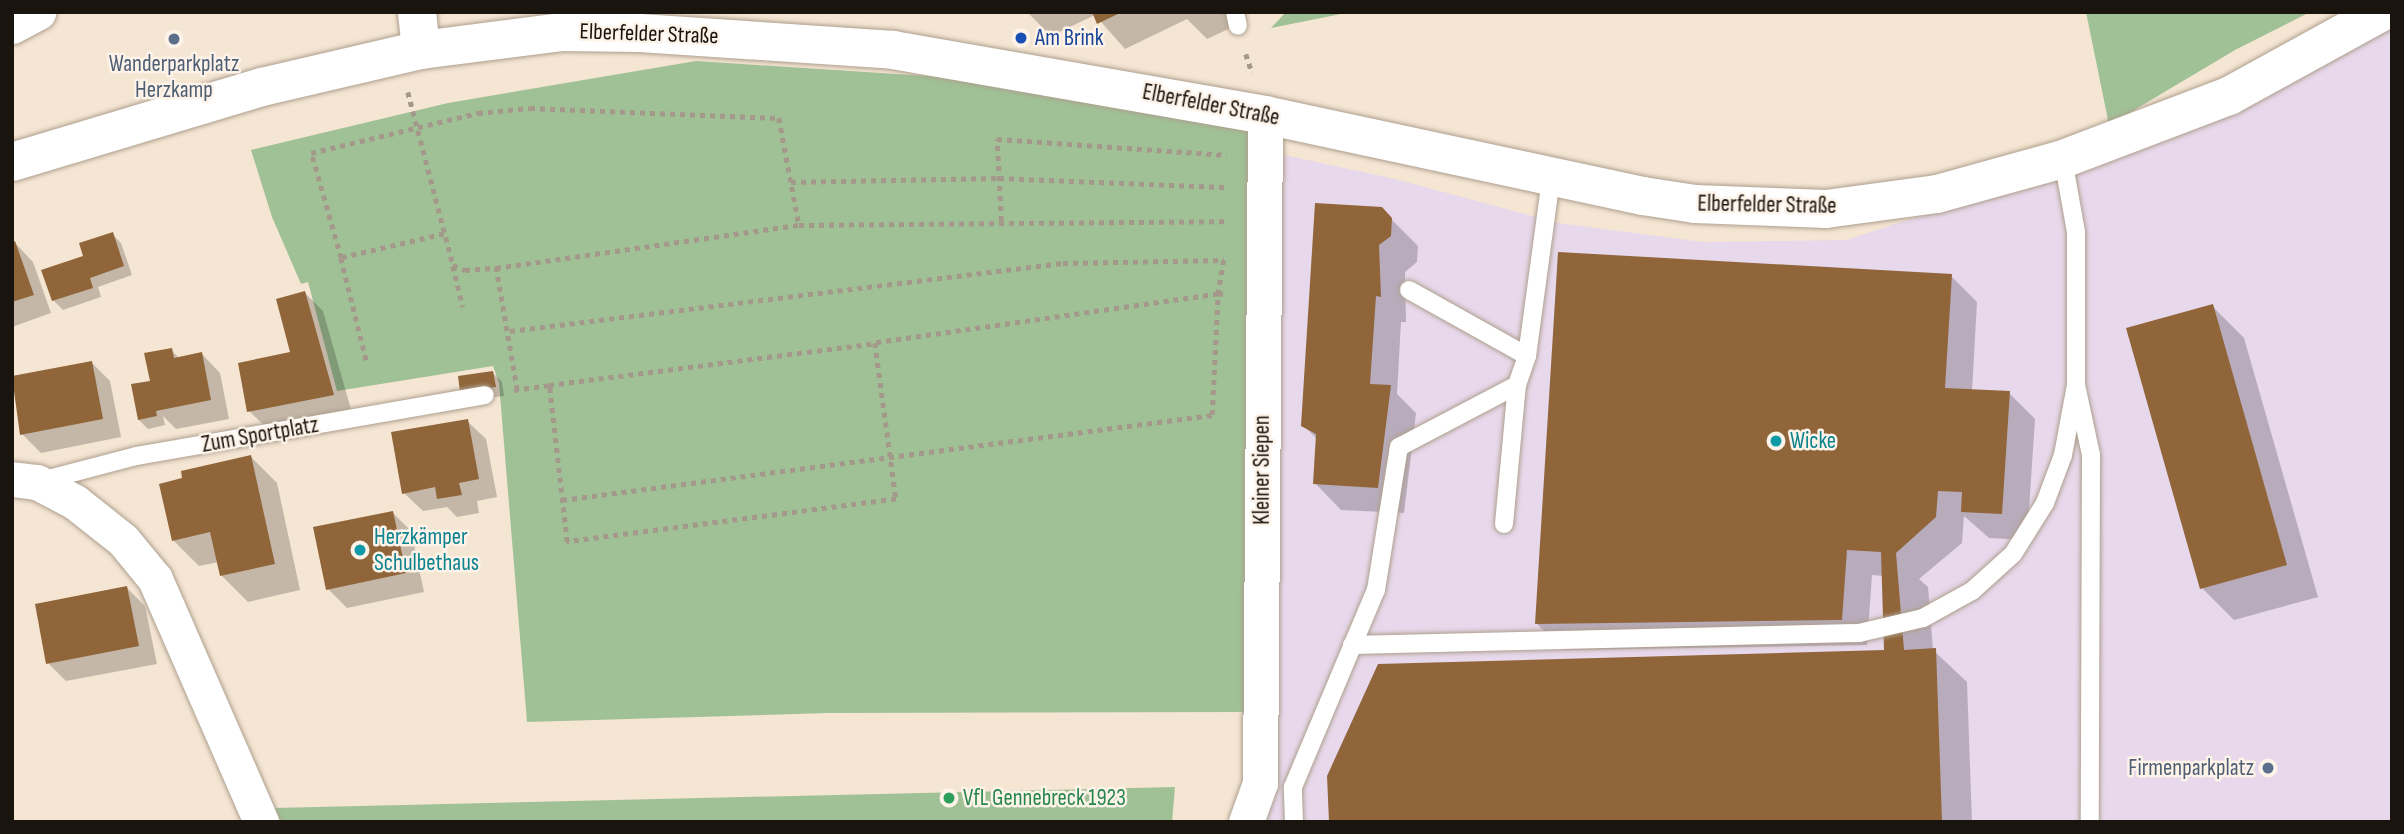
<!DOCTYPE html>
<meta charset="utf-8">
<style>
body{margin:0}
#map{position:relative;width:2404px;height:834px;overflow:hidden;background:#f5e5d3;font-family:"Sofia Sans Condensed",sans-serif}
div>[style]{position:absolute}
.industrial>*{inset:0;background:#e7d8eb}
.green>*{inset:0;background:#a0c196}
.shadow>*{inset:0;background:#0003}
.building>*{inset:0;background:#906539}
.path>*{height:4.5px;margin-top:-2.25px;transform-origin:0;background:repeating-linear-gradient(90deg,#a4988a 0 5px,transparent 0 10px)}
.roads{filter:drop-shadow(0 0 2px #ad9f8e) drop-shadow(0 0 2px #ad9f8e)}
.lane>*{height:18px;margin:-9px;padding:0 9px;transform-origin:9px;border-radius:9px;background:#fff}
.street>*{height:35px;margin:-17.5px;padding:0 17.5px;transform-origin:17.5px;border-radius:17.5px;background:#fff}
.secondary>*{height:38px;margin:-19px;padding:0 19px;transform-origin:19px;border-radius:19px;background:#fff}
.dots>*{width:19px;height:19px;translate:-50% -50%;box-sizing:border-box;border:4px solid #fdf3e9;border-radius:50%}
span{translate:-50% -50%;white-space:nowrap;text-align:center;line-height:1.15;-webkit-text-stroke:5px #fdf3e9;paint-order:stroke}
.street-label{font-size:23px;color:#1a140e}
.transit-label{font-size:23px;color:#164399}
.left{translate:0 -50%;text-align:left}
.service-label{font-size:23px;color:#4e5e75}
.right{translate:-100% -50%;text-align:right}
.culture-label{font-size:23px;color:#0d838f}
.leisure-label{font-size:23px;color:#27864d}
.frame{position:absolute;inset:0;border:14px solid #1a140e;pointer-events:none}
</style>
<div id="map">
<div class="industrial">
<div style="clip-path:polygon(2392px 19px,2392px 822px,1259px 822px,1275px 153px,1395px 179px,1558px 223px,1703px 242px,1846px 240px,2101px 157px)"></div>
</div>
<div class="green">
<div style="clip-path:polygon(1286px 12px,1351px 12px,1271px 28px)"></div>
<div style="clip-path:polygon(2086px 12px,2310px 12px,2235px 50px,2109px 125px)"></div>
<div style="clip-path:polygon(696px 61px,942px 77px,1251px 131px,1249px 712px,827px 713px,527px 722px,499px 383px,493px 366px,337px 391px,308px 282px,301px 284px,272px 217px,251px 150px,448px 103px)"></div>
<div style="clip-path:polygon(1175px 787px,1172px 822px,281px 822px,274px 808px)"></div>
</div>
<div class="shadow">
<div style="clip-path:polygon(1027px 12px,1231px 12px,1237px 25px,1207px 39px,1187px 19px,1125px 49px,1095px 15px,1051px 36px)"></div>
<div style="clip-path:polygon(1381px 209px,1418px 246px,1417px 262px,1405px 272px,1406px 322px,1401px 322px,1397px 394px,1416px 413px,1404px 513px,1341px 510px,1315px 483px,1318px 440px,1303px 425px)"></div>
<div style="clip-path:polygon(112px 234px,121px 243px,132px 275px,98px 287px,101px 297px,63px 310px,53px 300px,85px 257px)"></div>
<div style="clip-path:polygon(15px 243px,33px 262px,51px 313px,12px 327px)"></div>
<div style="clip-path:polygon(1951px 276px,1977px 302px,1972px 391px,2009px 393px,2035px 419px,2027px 540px,1989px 538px,1964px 516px,1962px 543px,1919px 579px,1928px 587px,1933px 650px,1967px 682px,1972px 822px,1330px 822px,1886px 652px,1884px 576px,1872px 575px,1867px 645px,1563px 650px,1537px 624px)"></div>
<div style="clip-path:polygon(305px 293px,323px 311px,352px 413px,268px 429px,249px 411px,292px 353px)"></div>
<div style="clip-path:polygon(2212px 306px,2244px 338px,2318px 597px,2234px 620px,2202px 588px)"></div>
<div style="clip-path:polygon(171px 350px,179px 358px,202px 354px,220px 373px,229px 419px,176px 429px,163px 416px,165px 425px,148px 429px,139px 420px,149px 383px)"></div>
<div style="clip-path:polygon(91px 362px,110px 381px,121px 437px,41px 453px,22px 434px,12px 378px)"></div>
<div style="clip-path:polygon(493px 373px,502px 382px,504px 396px,471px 400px)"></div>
<div style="clip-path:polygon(467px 421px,486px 439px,497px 497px,477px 501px,479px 513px,457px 517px,447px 507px,423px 511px,404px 493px)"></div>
<div style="clip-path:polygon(251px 457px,277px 483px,300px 590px,248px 602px,222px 576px,219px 562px,199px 566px,173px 540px)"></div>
<div style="clip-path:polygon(392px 512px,411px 531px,424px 592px,347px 608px,328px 589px)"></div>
<div style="clip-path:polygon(127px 588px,145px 606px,157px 664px,66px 681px,48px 663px)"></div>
</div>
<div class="building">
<div style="clip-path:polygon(1092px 12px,1122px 12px,1097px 24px)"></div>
<div style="clip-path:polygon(1315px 203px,1382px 207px,1392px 218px,1391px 236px,1379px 245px,1381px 297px,1376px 296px,1370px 384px,1391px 385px,1378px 488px,1313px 484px,1316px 434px,1301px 426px)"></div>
<div style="clip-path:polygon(113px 232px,124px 266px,90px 278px,93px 288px,52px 301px,41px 270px,83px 256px,79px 243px)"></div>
<div style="clip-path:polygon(15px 241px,34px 295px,12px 302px,12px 243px)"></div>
<div style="clip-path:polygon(1558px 252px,1952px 274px,1945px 388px,2010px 391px,2002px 514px,1961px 512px,1962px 492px,1938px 491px,1936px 517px,1896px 553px,1904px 650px,1936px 648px,1942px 822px,1329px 822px,1327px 776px,1378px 664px,1884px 650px,1881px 552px,1847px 550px,1842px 620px,1535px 624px)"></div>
<div style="clip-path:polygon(305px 291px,334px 395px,247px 412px,238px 363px,290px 352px,276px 299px)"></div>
<div style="clip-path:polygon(2213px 304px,2287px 565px,2200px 589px,2126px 328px)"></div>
<div style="clip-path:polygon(172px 348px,174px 358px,202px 352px,211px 400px,156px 411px,157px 416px,138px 420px,131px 384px,150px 381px,144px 353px)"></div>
<div style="clip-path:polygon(92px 361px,103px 419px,20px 435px,12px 376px)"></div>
<div style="clip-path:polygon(493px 371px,496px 387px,460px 392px,458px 376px)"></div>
<div style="clip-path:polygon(468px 419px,479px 479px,459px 483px,462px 495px,437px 499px,435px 487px,402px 494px,391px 432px)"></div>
<div style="clip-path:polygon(251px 455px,275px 564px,220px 576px,210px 532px,172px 541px,159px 484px,182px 478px,181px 471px)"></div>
<div style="clip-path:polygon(393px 511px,406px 573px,326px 590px,313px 527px)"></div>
<div style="clip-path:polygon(127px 586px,139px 646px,46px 664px,35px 604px)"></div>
</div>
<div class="path">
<div style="left:1246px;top:54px;width:20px;rotate:72deg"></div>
<div style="left:408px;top:92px;width:179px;rotate:75.4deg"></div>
<div style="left:453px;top:265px;width:13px;rotate:23deg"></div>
<div style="left:465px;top:270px;width:31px;rotate:-4deg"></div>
<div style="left:791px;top:182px;width:208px;rotate:-1.1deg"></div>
<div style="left:999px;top:178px;width:229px;rotate:2.3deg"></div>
<div style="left:1001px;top:221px;width:82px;rotate:-92.8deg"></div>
<div style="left:997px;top:139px;width:230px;rotate:4deg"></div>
<div style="left:444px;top:234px;width:106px;rotate:166.9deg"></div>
<div style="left:341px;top:258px;width:109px;rotate:-105.9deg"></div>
<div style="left:311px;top:153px;width:172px;rotate:-13.5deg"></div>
<div style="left:478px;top:113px;width:52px;rotate:-5.5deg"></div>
<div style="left:530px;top:108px;width:249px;rotate:2.3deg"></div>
<div style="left:779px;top:118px;width:109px;rotate:79.4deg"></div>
<div style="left:341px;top:258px;width:108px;rotate:76.1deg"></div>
<div style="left:453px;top:266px;width:42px;rotate:76.3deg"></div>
<div style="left:510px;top:331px;width:557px;rotate:-7.01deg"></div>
<div style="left:1063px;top:263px;width:161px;rotate:-1.1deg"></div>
<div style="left:1224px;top:260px;width:35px;rotate:100deg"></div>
<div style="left:1218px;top:294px;width:9px;rotate:-6deg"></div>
<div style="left:514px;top:390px;width:35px;rotate:-8deg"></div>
<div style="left:549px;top:385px;width:329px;rotate:-7.3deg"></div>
<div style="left:875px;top:343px;width:157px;rotate:82.3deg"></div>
<div style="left:896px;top:499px;width:332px;rotate:172.6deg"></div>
<div style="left:567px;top:542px;width:158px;rotate:-96.5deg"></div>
<div style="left:517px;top:390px;width:124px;rotate:-99.8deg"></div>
<div style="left:496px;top:268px;width:306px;rotate:-8.1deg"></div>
<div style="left:799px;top:225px;width:427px;rotate:-0.5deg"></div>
<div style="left:562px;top:500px;width:656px;rotate:-7.45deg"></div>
<div style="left:1212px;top:415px;width:121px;rotate:-87.2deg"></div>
<div style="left:1218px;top:294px;width:346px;rotate:171.9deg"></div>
</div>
<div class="roads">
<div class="lane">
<div style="left:1235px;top:12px;width:14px;rotate:78deg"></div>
<div style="left:2063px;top:159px;width:74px;rotate:79.9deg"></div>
<div style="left:2076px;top:232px;width:153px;rotate:90deg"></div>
<div style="left:2076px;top:385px;width:72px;rotate:77.9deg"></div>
<div style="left:2091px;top:455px;width:367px;rotate:90.2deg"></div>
<div style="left:1409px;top:290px;width:135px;rotate:29.2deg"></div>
<div style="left:41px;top:481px;width:98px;rotate:-14.7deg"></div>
<div style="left:136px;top:456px;width:354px;rotate:-9.9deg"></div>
<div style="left:1504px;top:524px;width:140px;rotate:-84.7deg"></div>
<div style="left:1517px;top:385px;width:31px;rotate:-71deg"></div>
<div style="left:1527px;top:356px;width:179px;rotate:-82.3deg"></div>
<div style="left:1352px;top:645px;width:507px;rotate:-1.36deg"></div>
<div style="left:1859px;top:633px;width:66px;rotate:-13.2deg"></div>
<div style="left:1923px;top:618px;width:56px;rotate:-28.9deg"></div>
<div style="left:1972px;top:591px;width:55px;rotate:-42.1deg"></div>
<div style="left:2013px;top:554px;width:60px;rotate:-57.9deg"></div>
<div style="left:2045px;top:503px;width:51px;rotate:-69.4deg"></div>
<div style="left:2063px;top:455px;width:71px;rotate:-79.5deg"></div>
<div style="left:1294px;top:822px;width:35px;rotate:-92deg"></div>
<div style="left:1293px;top:787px;width:214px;rotate:-67.2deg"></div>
<div style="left:1376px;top:590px;width:145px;rotate:-80.9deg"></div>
<div style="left:1399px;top:447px;width:133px;rotate:-27.7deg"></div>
</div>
<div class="street">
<div style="left:12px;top:26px;width:30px;rotate:-28deg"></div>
<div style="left:12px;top:479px;width:25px;rotate:7deg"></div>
<div style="left:37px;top:482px;width:43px;rotate:27.8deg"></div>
<div style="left:75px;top:502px;width:61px;rotate:38.4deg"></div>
<div style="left:123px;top:540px;width:50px;rotate:50.6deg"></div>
<div style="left:155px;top:579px;width:265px;rotate:66.4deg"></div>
<div style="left:1246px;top:822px;width:41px;rotate:-70.3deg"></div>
<div style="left:1260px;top:783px;width:668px;rotate:-89.57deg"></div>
</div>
<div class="secondary">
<div style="left:417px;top:12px;width:38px;rotate:84deg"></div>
<div style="left:12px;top:162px;width:261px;rotate:-16.7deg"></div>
<div style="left:262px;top:87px;width:163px;rotate:-13.1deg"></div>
<div style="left:421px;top:50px;width:141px;rotate:-7.3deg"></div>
<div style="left:561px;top:32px;width:79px;rotate:0.7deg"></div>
<div style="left:640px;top:33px;width:254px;rotate:3.8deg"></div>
<div style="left:893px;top:50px;width:378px;rotate:9.9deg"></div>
<div style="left:1265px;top:115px;width:387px;rotate:12.1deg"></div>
<div style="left:1643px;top:196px;width:53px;rotate:8.7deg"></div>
<div style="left:1695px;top:204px;width:131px;rotate:2.2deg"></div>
<div style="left:1826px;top:209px;width:112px;rotate:-7.7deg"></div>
<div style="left:1937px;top:194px;width:131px;rotate:-15.5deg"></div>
<div style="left:2063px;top:159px;width:178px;rotate:-20.8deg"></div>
<div style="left:2229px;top:96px;width:175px;rotate:-28.8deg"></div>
</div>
</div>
<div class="dots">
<div style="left:1021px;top:38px;background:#1a4fb4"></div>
<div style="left:174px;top:39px;background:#5c6f8a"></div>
<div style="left:1776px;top:441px;background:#0f9aa8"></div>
<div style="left:360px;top:550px;background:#0f9aa8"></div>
<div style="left:2268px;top:768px;background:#5c6f8a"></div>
<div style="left:949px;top:798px;background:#2e9e5b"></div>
</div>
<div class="street-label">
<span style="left:649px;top:34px;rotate:2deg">Elberfelder Straße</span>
<span style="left:1211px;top:105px;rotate:11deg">Elberfelder Straße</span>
<span style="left:1767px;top:205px;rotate:1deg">Elberfelder Straße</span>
<span style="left:260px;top:435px;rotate:-10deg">Zum Sportplatz</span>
<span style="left:1262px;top:470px;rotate:-90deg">Kleiner Siepen</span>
</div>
<div class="transit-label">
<span class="left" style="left:1035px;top:38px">Am Brink</span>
</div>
<div class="service-label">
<span style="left:174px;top:77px">Wanderparkplatz<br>Herzkamp</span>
<span class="right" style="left:2254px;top:768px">Firmenparkplatz</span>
</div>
<div class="culture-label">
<span class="left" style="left:1790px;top:441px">Wicke</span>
<span class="left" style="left:374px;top:550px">Herzkämper<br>Schulbethaus</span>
</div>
<div class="leisure-label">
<span class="left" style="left:963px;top:798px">VfL Gennebreck 1923</span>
</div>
<div class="frame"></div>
</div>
